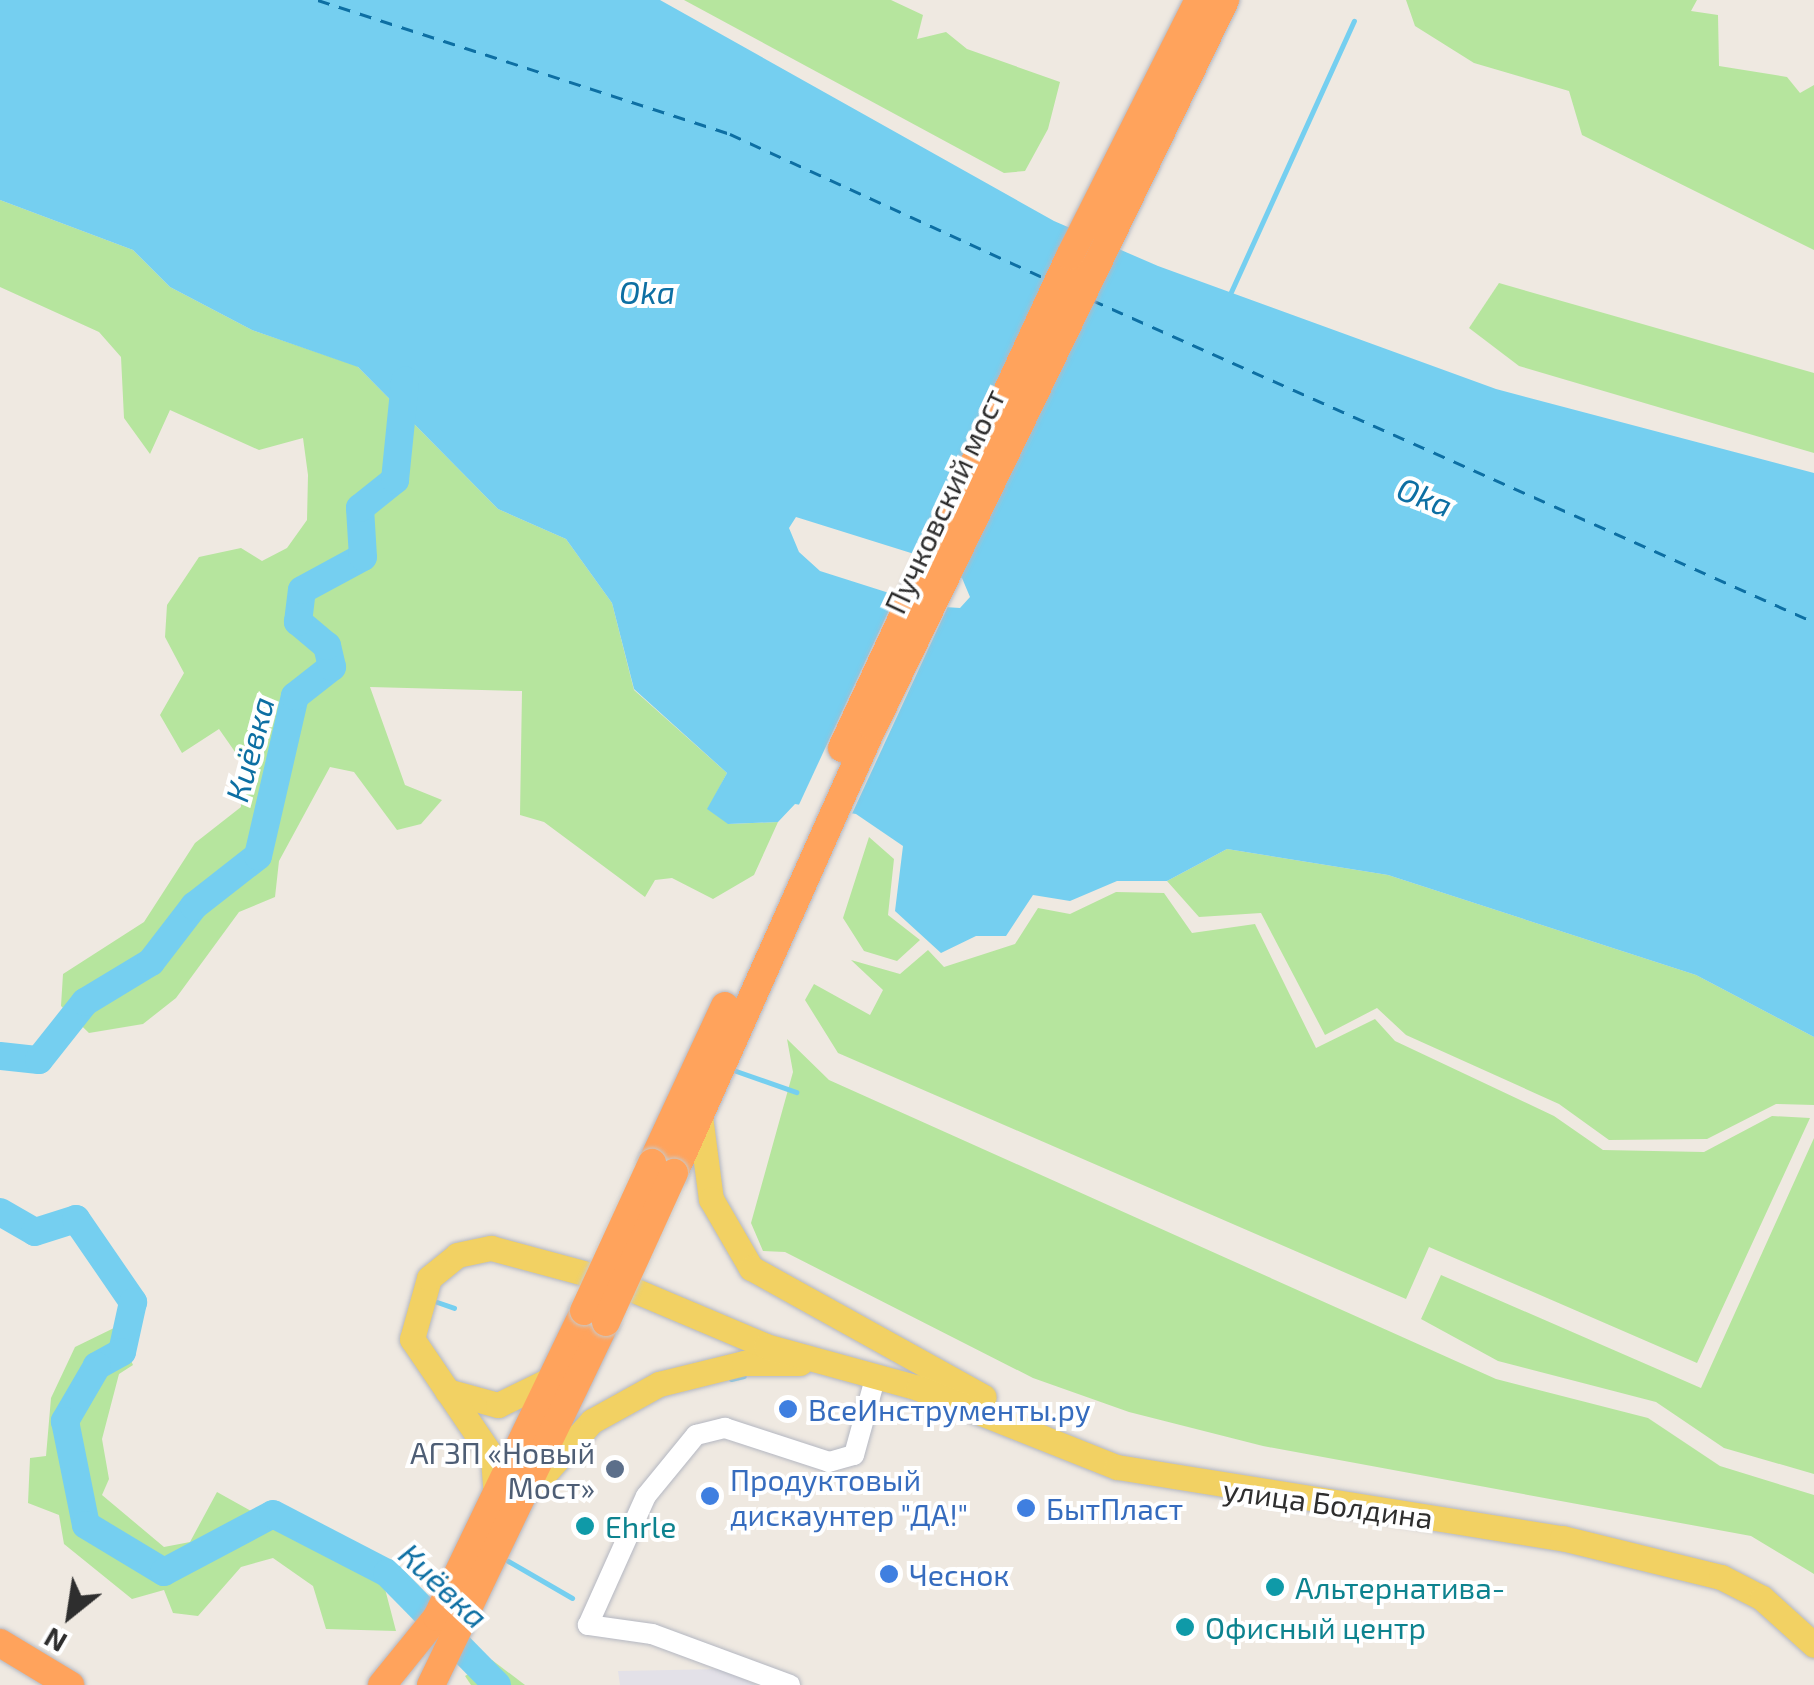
<!DOCTYPE html>
<meta charset="utf-8">
<style>
body{margin:0}
#map{position:relative;width:1814px;height:1685px;overflow:hidden;background:#efe9e1;font-family:"Exo 2",sans-serif}
div>[style]{position:absolute}
.industrial>*{inset:0;background:#e3e1e8}
.green>*{inset:0;background:#b6e59e}
.water>*{inset:0;background:#75cff0}
.pier>*{inset:0;background:#efe9e1}
.stream>*{height:5px;margin:-2.5px;padding:0 2.5px;transform-origin:2.5px;border-radius:2.5px;background:#75cff0}
.river>*{height:28px;margin:-14px;padding:0 14px;transform-origin:14px;border-radius:14px;background:#75cff0}
.ferry>*{height:2.5px;margin-top:-1.25px;transform-origin:0;background:repeating-linear-gradient(90deg,#0d6fa3 0 12px,transparent 0 22px)}
.roads{filter:drop-shadow(0 0 2px #b4b7c1) drop-shadow(0 0 2px #b4b7c1)}
.minor>*{height:20px;margin:-10px;padding:0 10px;transform-origin:10px;border-radius:10px;background:#fff}
.major>*{height:25px;margin:-12.5px;padding:0 12.5px;transform-origin:12.5px;border-radius:12.5px;background:#f2d163}
.highway>*{height:28px;margin:-14px;padding:0 14px;transform-origin:14px;border-radius:14px;background:#ffa35c}
.bridges{filter:drop-shadow(0 0 2px #c9c9c9) drop-shadow(0 0 2px #c9c9c9)}
.highway-bridge>*{height:28px;margin:-14px;padding:0 14px;transform-origin:14px;border-radius:14px;background:#ffa35c}
.dots>*{width:28px;height:28px;translate:-50% -50%;box-sizing:border-box;border:5px solid #fff;border-radius:50%}
span{translate:-50% -50%;white-space:nowrap;text-align:center;line-height:1.15;-webkit-text-stroke:8px #fff;paint-order:stroke}
.street-label{font-size:30px;color:#2e2e2e}
.shop-label{font-size:30px;color:#366cbe}
.left{translate:0 -50%;text-align:left}
.service-label{font-size:30px;color:#4e5e75}
.right{translate:-100% -50%;text-align:right}
.culture-label{font-size:30px;color:#0d838f}
.water-label{font-size:32px;color:#0d6fa3;font-style:italic}
.north{position:absolute;left:20px;top:1565px;width:100px;height:100px;-webkit-text-stroke:8px #fff;paint-order:stroke;rotate:210deg;font-size:28px;font-weight:700;line-height:40px;text-align:center;color:#2e2e2e}
.north::after{content:'';display:block;margin:auto;width:35px;height:45px;background:#2e2e2e;clip-path:polygon(50% 0,100% 100%,50% 72%,0 100%)}
</style>
<div id="map">
<div class="industrial">
<div style="clip-path:polygon(722px 1669px,756px 1685px,620px 1685px,618px 1671px)"></div>
</div>
<div class="green">
<div style="clip-path:polygon(684px 0,891px 0,923px 15px,917px 39px,946px 32px,967px 49px,1060px 82px,1048px 129px,1025px 171px,1004px 173px)"></div>
<div style="clip-path:polygon(1406px 0,1697px 0,1691px 11px,1718px 15px,1719px 66px,1787px 77px,1800px 93px,1814px 85px,1814px 250px,1582px 135px,1569px 91px,1474px 63px,1415px 26px)"></div>
<div style="clip-path:polygon(0 200px,133px 250px,170px 287px,252px 330px,357px 366px,498px 509px,566px 539px,612px 603px,634px 690px,727px 773px,708px 809px,729px 824px,778px 822px,754px 875px,713px 899px,672px 878px,655px 880px,645px 897px,544px 822px,520px 815px,522px 691px,370px 687px,405px 785px,442px 800px,421px 824px,397px 830px,354px 772px,330px 767px,279px 861px,275px 897px,239px 912px,176px 998px,143px 1024px,89px 1033px,61px 1006px,63px 974px,144px 922px,195px 843px,241px 807px,240px 759px,219px 729px,182px 753px,160px 715px,184px 673px,165px 637px,167px 605px,199px 557px,241px 548px,262px 561px,287px 548px,307px 520px,308px 475px,303px 438px,259px 450px,170px 410px,150px 454px,124px 418px,121px 357px,99px 332px,0 287px)"></div>
<div style="clip-path:polygon(1499px 283px,1814px 373px,1814px 453px,1519px 366px,1469px 328px)"></div>
<div style="clip-path:polygon(869px 837px,894px 859px,888px 915px,920px 940px,897px 961px,864px 951px,843px 918px)"></div>
<div style="clip-path:polygon(1227px 849px,1388px 875px,1696px 975px,1814px 1037px,1814px 1105px,1776px 1104px,1707px 1139px,1609px 1140px,1559px 1104px,1406px 1035px,1377px 1008px,1325px 1035px,1261px 913px,1199px 917px,1167px 881px)"></div>
<div style="clip-path:polygon(1116px 892px,1164px 893px,1192px 933px,1255px 924px,1316px 1048px,1375px 1019px,1395px 1041px,1554px 1116px,1603px 1150px,1704px 1152px,1772px 1116px,1810px 1118px,1697px 1363px,1429px 1247px,1406px 1299px,838px 1053px,805px 1000px,814px 984px,870px 1015px,883px 990px,851px 960px,900px 974px,928px 950px,944px 967px,1015px 944px,1038px 908px,1070px 914px)"></div>
<div style="clip-path:polygon(787px 1039px,829px 1080px,1496px 1379px,1648px 1418px,1720px 1466px,1814px 1495px,1814px 1574px,1751px 1536px,1263px 1446px,1129px 1412px,1033px 1378px,785px 1252px,763px 1251px,751px 1223px,793px 1072px)"></div>
<div style="clip-path:polygon(1814px 1138px,1814px 1474px,1724px 1448px,1656px 1402px,1498px 1361px,1421px 1319px,1441px 1275px,1701px 1388px)"></div>
<div style="clip-path:polygon(116px 1327px,133px 1365px,119px 1374px,102px 1439px,109px 1479px,102px 1495px,164px 1547px,190px 1542px,217px 1492px,384px 1585px,396px 1631px,326px 1629px,313px 1586px,273px 1558px,241px 1567px,198px 1616px,173px 1613px,164px 1590px,132px 1599px,64px 1544px,59px 1515px,28px 1503px,30px 1458px,46px 1456px,51px 1398px,75px 1347px)"></div>
<div style="clip-path:polygon(492px 1660px,525px 1685px,471px 1685px,465px 1676px)"></div>
</div>
<div class="water">
<div style="clip-path:polygon(evenodd,0 0,660px 0,1054px 221px,1158px 266px,1496px 389px,1814px 473px,1814px 1037px,1696px 975px,1388px 875px,1227px 849px,1167px 881px,1117px 881px,1070px 901px,1033px 895px,1006px 936px,976px 936px,941px 953px,895px 911px,903px 846px,856px 814px,795px 804px,778px 822px,728px 824px,707px 809px,727px 773px,634px 689px,612px 603px,566px 539px,498px 509px,358px 367px,252px 330px,170px 287px,133px 250px,0 200px,0 0,796px 517px,927px 558px,962px 578px,970px 597px,960px 608px,930px 606px,820px 571px,799px 552px,789px 528px,796px 517px)"></div>
</div>
<div class="pier">
<div style="clip-path:polygon(897px 593px,950px 602px,850px 818px,797px 809px)"></div>
</div>
<div class="stream">
<div style="left:1230px;top:294px;width:300px;rotate:-65.6deg"></div>
<div style="left:736px;top:1071px;width:64px;rotate:19.3deg"></div>
<div style="left:437px;top:1302px;width:18px;rotate:19deg"></div>
<div style="left:731px;top:1379px;width:13px;rotate:-13deg"></div>
<div style="left:508px;top:1561px;width:74px;rotate:30deg"></div>
</div>
<div class="river">
<div style="left:0;top:1056px;width:39px;rotate:6deg"></div>
<div style="left:39px;top:1060px;width:74px;rotate:-51.6deg"></div>
<div style="left:85px;top:1002px;width:77px;rotate:-31.2deg"></div>
<div style="left:151px;top:962px;width:71px;rotate:-52.5deg"></div>
<div style="left:194px;top:906px;width:81px;rotate:-38deg"></div>
<div style="left:258px;top:856px;width:164px;rotate:-77deg"></div>
<div style="left:295px;top:696px;width:47px;rotate:-38.1deg"></div>
<div style="left:332px;top:667px;width:22px;rotate:-103deg"></div>
<div style="left:327px;top:646px;width:38px;rotate:-140deg"></div>
<div style="left:298px;top:622px;width:32px;rotate:-83deg"></div>
<div style="left:302px;top:590px;width:69px;rotate:-28.4deg"></div>
<div style="left:363px;top:557px;width:49px;rotate:-93.5deg"></div>
<div style="left:360px;top:508px;width:45px;rotate:-38.7deg"></div>
<div style="left:395px;top:480px;width:100px;rotate:-84.2deg"></div>
<div style="left:0;top:1212px;width:40px;rotate:29.7deg"></div>
<div style="left:35px;top:1232px;width:43px;rotate:-17.6deg"></div>
<div style="left:76px;top:1219px;width:101px;rotate:55.5deg"></div>
<div style="left:133px;top:1302px;width:51px;rotate:102.4deg"></div>
<div style="left:122px;top:1352px;width:29px;rotate:151deg"></div>
<div style="left:97px;top:1366px;width:64px;rotate:120.2deg"></div>
<div style="left:65px;top:1421px;width:106px;rotate:78.6deg"></div>
<div style="left:86px;top:1525px;width:91px;rotate:31.1deg"></div>
<div style="left:164px;top:1572px;width:123px;rotate:-28deg"></div>
<div style="left:273px;top:1514px;width:128px;rotate:27.4deg"></div>
<div style="left:387px;top:1573px;width:157px;rotate:45.5deg"></div>
</div>
<div class="ferry">
<div style="left:318px;top:0;width:433px;rotate:18deg"></div>
<div style="left:730px;top:134px;width:345px;rotate:24.6deg"></div>
<div style="left:1092px;top:300px;width:791px;rotate:24.04deg"></div>
</div>
<div class="roads">
<div class="minor">
<div style="left:790px;top:1685px;width:147px;rotate:-159.7deg"></div>
<div style="left:652px;top:1634px;width:65px;rotate:-172deg"></div>
<div style="left:588px;top:1625px;width:141px;rotate:-65.8deg"></div>
<div style="left:646px;top:1496px;width:79px;rotate:-50.7deg"></div>
<div style="left:696px;top:1435px;width:30px;rotate:-14deg"></div>
<div style="left:725px;top:1428px;width:109px;rotate:18.1deg"></div>
<div style="left:829px;top:1462px;width:26px;rotate:-16deg"></div>
<div style="left:854px;top:1455px;width:83px;rotate:-74.6deg"></div>
</div>
<div class="major">
<div style="left:700px;top:1116px;width:84px;rotate:82.5deg"></div>
<div style="left:711px;top:1199px;width:80px;rotate:59.9deg"></div>
<div style="left:751px;top:1268px;width:266px;rotate:29deg"></div>
<div style="left:447px;top:1391px;width:53px;rotate:15.4deg"></div>
<div style="left:498px;top:1405px;width:61px;rotate:-26.1deg"></div>
<div style="left:535px;top:1484px;width:85px;rotate:-47.9deg"></div>
<div style="left:592px;top:1421px;width:77px;rotate:-28.9deg"></div>
<div style="left:659px;top:1384px;width:88px;rotate:-13.9deg"></div>
<div style="left:744px;top:1363px;width:56px"></div>
<div style="left:496px;top:1498px;width:40px;rotate:-94.3deg"></div>
<div style="left:493px;top:1458px;width:144px;rotate:-124.2deg"></div>
<div style="left:412px;top:1339px;width:63px;rotate:-74.4deg"></div>
<div style="left:429px;top:1278px;width:36px;rotate:-39deg"></div>
<div style="left:457px;top:1255px;width:35px;rotate:-12deg"></div>
<div style="left:491px;top:1248px;width:123px;rotate:15.1deg"></div>
<div style="left:610px;top:1280px;width:169px;rotate:22.9deg"></div>
<div style="left:766px;top:1346px;width:158px;rotate:15.4deg"></div>
<div style="left:918px;top:1388px;width:214px;rotate:21.7deg"></div>
<div style="left:1117px;top:1467px;width:451px;rotate:9.1deg"></div>
<div style="left:1562px;top:1538px;width:164px;rotate:13.8deg"></div>
<div style="left:1721px;top:1577px;width:46px;rotate:27.1deg"></div>
<div style="left:1762px;top:1598px;width:70px;rotate:42.1deg"></div>
</div>
<div class="highway">
<div style="left:842px;top:748px;width:542px;rotate:-65.14deg"></div>
<div style="left:1070px;top:256px;width:287px;rotate:-63.3deg"></div>
<div style="left:652px;top:1163px;width:173px;rotate:-65.1deg"></div>
<div style="left:674px;top:1173px;width:488px;rotate:-66deg"></div>
<div style="left:873px;top:727px;width:808px;rotate:-64.16deg"></div>
<div style="left:0;top:1643px;width:82px;rotate:31deg"></div>
<div style="left:382px;top:1685px;width:87px;rotate:-51deg"></div>
<div style="left:437px;top:1617px;width:339px;rotate:-64.3deg"></div>
<div style="left:431px;top:1685px;width:403px;rotate:-64.3deg"></div>
</div>
</div>
<div class="bridges">
<div class="highway-bridge">
<div style="left:584px;top:1311px;width:163px;rotate:-65.3deg"></div>
<div style="left:606px;top:1322px;width:164px;rotate:-65.5deg"></div>
</div>
</div>
<div class="dots">
<div style="left:788px;top:1409px;background:#3f7fe0"></div>
<div style="left:615px;top:1469px;background:#5c6f8a"></div>
<div style="left:710px;top:1496px;background:#3f7fe0"></div>
<div style="left:1026px;top:1508px;background:#3f7fe0"></div>
<div style="left:585px;top:1526px;background:#0f9aa8"></div>
<div style="left:889px;top:1574px;background:#3f7fe0"></div>
<div style="left:1275px;top:1587px;background:#0f9aa8"></div>
<div style="left:1185px;top:1627px;background:#0f9aa8"></div>
</div>
<div class="street-label">
<span style="left:944px;top:501px;rotate:-65deg">Пучковский мост</span>
<span style="left:1328px;top:1503px;rotate:8deg">улица Болдина</span>
</div>
<div class="shop-label">
<span class="left" style="left:808px;top:1409px">ВсеИнструменты.ру</span>
<span class="left" style="left:730px;top:1496px">Продуктовый<br>дискаунтер "ДА!"</span>
<span class="left" style="left:1046px;top:1508px">БытПласт</span>
<span class="left" style="left:909px;top:1574px">Чеснок</span>
</div>
<div class="service-label">
<span class="right" style="left:595px;top:1469px">АГЗП «Новый<br>Мост»</span>
</div>
<div class="culture-label">
<span class="left" style="left:605px;top:1526px">Ehrle</span>
<span class="left" style="left:1295px;top:1587px">Альтернатива-</span>
<span class="left" style="left:1205px;top:1627px">Офисный центр</span>
</div>
<div class="water-label">
<span style="left:647px;top:291px">Oka</span>
<span style="left:1425px;top:496px;rotate:21deg">Oka</span>
<span style="left:249px;top:749px;rotate:-75deg">Киёвка</span>
<span style="left:444px;top:1585px;rotate:43deg">Киёвка</span>
</div>
<div class="north">N</div>
</div>
